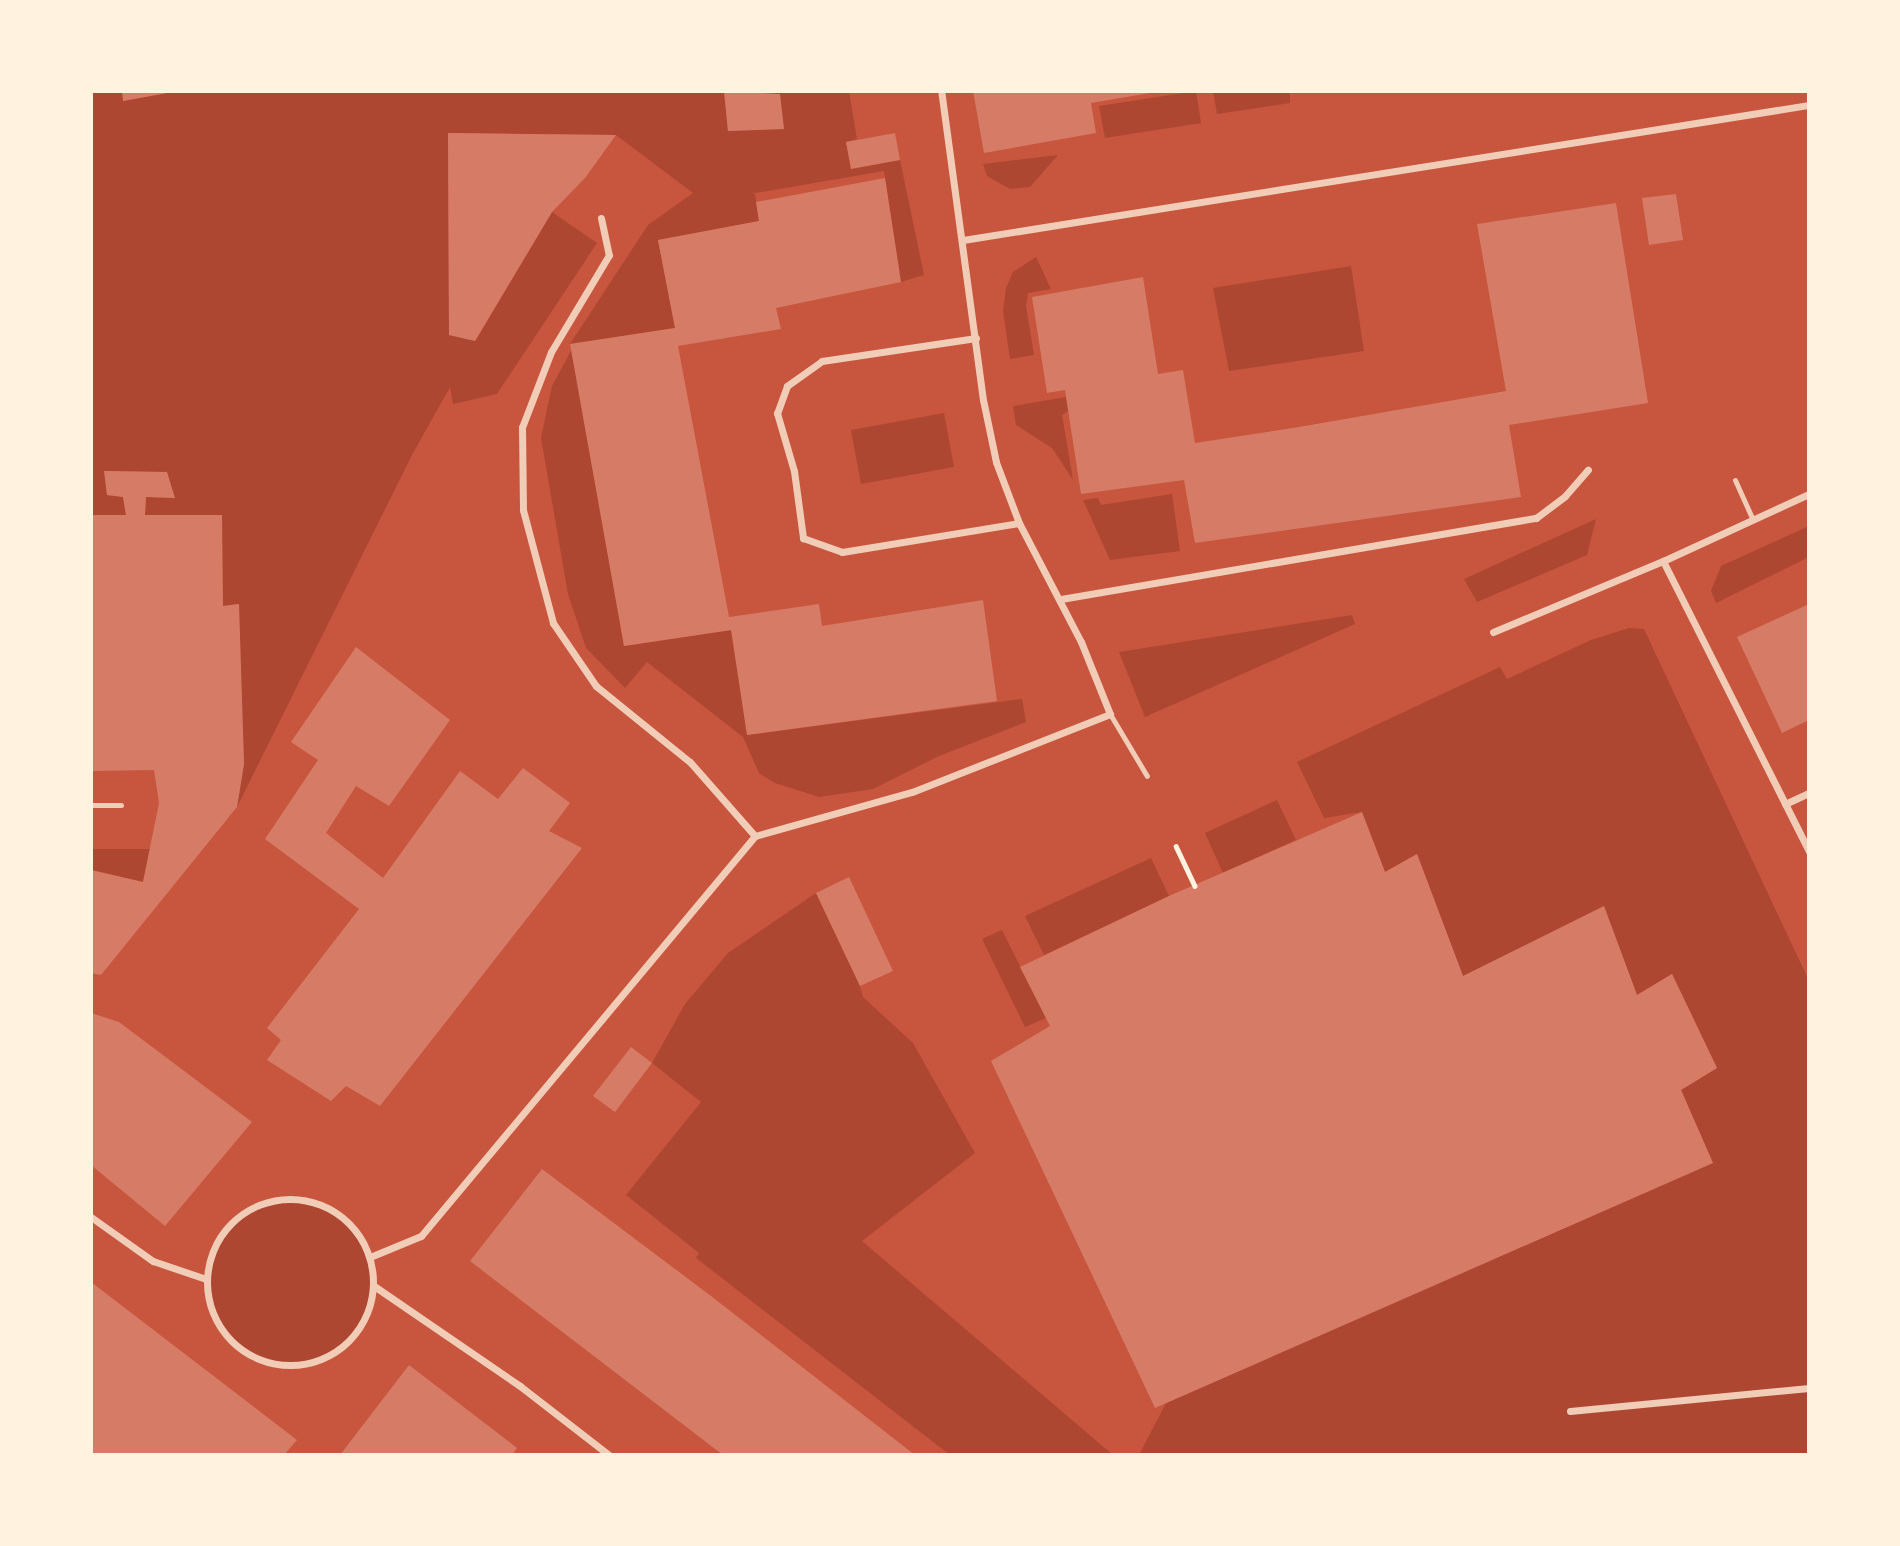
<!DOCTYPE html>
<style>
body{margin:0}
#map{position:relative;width:1900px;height:1546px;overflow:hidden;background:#c8553d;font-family:"PT Serif",serif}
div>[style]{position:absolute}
.green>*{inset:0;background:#ae4732}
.round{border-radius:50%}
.building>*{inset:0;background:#d67c66}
.path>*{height:4.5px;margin:-2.25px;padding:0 2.25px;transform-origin:2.25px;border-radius:2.25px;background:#fff3e0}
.service>*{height:5px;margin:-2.5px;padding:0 2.5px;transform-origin:2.5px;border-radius:2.5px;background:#f1ccb7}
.minor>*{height:7px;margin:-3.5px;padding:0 3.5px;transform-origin:3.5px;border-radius:3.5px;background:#f1ccb7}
.minor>.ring{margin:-3.5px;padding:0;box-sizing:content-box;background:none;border:7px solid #f1ccb7;border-radius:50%}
span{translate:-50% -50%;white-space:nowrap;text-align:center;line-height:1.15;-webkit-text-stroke:5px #fff3e0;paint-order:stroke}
.frame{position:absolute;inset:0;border:93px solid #fff3e0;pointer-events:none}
</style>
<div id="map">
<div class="green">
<div style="clip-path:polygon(91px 91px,122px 91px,124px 101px,179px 91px,724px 91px,728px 131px,784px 129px,753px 91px,849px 91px,857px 139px,846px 142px,851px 168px,900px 160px,924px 275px,901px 282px,884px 171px,750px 194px,755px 194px,759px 221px,658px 240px,675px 328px,570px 344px,648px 225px,693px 193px,616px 135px,448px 133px,449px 335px,476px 340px,552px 212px,597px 243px,497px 394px,453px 404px,450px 387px,412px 455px,237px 807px,244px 764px,238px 604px,223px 606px,221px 515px,145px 515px,146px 497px,174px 498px,167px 472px,105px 471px,107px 495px,123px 497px,126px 515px,91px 515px)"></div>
<div style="clip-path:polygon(1196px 91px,1201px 123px,1105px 138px,1099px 106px)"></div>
<div style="clip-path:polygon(1213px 91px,1290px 91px,1290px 103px,1217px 114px)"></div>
<div style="clip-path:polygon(1058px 155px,1030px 187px,1010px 189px,987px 176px,983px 164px)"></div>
<div style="clip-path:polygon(1036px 257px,1051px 289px,1028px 293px,1026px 306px,1034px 355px,1010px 359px,1003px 311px,1006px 288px,1013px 272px)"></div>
<div style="clip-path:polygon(1351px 266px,1364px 351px,1229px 371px,1213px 288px)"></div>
<div style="clip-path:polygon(573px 347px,624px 646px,732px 630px,747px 735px,1022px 699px,1026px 722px,939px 756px,873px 789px,819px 797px,775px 783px,759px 773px,743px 737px,647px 662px,625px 688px,586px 648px,568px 594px,541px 438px,552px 386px)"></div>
<div style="clip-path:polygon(1066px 397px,1068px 411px,1062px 415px,1073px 480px,1052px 448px,1016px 425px,1013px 406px)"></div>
<div style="clip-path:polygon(944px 413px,954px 467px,861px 484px,851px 430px)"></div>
<div style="clip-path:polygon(1172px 494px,1180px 551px,1110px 560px,1083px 500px,1098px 498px,1101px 505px)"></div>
<div style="clip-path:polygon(1596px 519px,1587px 555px,1477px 602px,1464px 579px)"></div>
<div style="clip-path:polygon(1809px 526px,1809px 557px,1716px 603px,1711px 591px,1721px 566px)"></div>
<div style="clip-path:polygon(1352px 615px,1355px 624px,1145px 717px,1119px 652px)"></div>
<div style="clip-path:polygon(1629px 628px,1644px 629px,1809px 981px,1809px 1455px,1139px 1455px,1166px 1403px,1713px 1163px,1681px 1090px,1717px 1068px,1672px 974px,1637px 995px,1604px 907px,1463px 976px,1417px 854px,1385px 872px,1362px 812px,1324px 818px,1297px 762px,1500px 667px,1507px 679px,1591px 640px)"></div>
<div style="clip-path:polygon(1277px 800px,1296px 840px,1223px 873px,1205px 833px)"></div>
<div style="clip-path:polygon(91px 849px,150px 849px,143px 882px,91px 870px)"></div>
<div style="clip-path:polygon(1151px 858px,1169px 896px,1044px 955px,1025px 916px)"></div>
<div style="clip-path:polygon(816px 893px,860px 986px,863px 997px,913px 1043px,975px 1153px,862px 1241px,1113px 1455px,950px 1455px,696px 1258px,699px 1253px,626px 1195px,701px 1102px,652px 1063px,685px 1004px,728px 953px)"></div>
<div style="clip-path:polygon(1002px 930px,1046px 1018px,1025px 1027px,982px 939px)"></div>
<div class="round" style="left:207px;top:1199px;width:166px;height:166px"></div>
</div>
<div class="building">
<div style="clip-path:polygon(122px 91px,171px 91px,172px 92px,123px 101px)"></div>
<div style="clip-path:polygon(724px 91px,780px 94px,784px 129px,728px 131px)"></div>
<div style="clip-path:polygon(973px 91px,1156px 91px,1156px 92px,1091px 103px,1096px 133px,984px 153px)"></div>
<div style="clip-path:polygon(448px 133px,616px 135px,585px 178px,552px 212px,475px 341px,449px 335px)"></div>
<div style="clip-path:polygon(895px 133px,900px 160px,851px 169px,846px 142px)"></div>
<div style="clip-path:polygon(885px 178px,901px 282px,776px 308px,781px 329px,678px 346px,729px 617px,819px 604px,822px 626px,983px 600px,997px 701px,747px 735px,731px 630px,624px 646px,570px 344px,675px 328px,658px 240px,759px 221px,756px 202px)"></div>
<div style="clip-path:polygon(1676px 194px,1683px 240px,1649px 245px,1642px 198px)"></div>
<div style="clip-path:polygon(1616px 203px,1648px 403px,1509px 425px,1521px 497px,1195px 543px,1184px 480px,1081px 494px,1065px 390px,1047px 393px,1032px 297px,1143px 277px,1158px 374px,1183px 370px,1195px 443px,1299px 427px,1506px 391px,1477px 224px)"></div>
<div style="clip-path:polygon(104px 471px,167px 472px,175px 498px,146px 497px,145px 515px,222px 515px,223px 606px,239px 604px,244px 764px,237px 807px,101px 975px,91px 973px,91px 870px,143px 882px,159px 803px,154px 770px,91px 771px,91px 515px,126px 515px,123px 497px,107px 495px)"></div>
<div style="clip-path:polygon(1809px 604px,1809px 720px,1782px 733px,1737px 637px)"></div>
<div style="clip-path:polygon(356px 647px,450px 720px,389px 806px,356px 786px,326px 833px,383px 878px,460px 771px,498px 799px,523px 768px,570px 803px,549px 831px,582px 848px,380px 1106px,346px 1086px,331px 1101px,267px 1060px,281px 1040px,267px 1028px,359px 909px,265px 839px,318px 760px,291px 742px)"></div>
<div style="clip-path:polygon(1362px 812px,1385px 872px,1417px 854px,1463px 976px,1604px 906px,1637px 995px,1672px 974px,1717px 1068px,1681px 1090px,1713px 1163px,1155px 1408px,991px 1061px,1050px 1026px,1020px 967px,1169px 896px)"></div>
<div style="clip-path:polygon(849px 877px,893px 971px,860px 986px,816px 893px)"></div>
<div style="clip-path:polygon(91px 1013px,119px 1022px,252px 1122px,165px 1226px,91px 1165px)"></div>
<div style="clip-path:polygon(631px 1047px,652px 1063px,615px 1112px,593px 1096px)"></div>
<div style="clip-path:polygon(542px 1169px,711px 1296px,915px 1455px,723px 1455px,470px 1261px)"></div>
<div style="clip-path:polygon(91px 1282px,297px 1440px,284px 1455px,91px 1455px)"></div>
<div style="clip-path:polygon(409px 1365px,517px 1448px,512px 1455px,340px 1455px)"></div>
</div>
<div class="path">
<div style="left:1176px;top:846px;width:44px;rotate:64.6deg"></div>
</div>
<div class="service">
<div style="left:1735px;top:480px;width:44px;rotate:65.8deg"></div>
<div style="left:1110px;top:714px;width:72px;rotate:59.2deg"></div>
<div style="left:91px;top:805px;width:30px"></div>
</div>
<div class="minor">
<div style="left:601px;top:218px;width:38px;rotate:78deg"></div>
<div style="left:609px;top:255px;width:113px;rotate:120.9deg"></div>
<div style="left:551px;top:352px;width:80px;rotate:111.1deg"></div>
<div style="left:522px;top:427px;width:83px;rotate:89.3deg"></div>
<div style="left:523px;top:510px;width:117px;rotate:75.1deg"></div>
<div style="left:553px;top:623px;width:76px;rotate:55.7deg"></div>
<div style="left:596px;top:686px;width:121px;rotate:39deg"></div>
<div style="left:690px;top:762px;width:98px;rotate:48.7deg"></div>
<div style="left:963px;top:240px;width:857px;rotate:-9.07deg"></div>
<div style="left:976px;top:338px;width:156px;rotate:171.5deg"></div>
<div style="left:822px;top:361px;width:43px;rotate:144.5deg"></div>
<div style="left:787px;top:386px;width:29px;rotate:110deg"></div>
<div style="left:777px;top:413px;width:60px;rotate:73.7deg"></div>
<div style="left:794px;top:471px;width:68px;rotate:82.3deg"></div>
<div style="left:803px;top:538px;width:41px;rotate:19.7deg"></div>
<div style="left:842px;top:552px;width:179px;rotate:-9.3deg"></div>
<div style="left:1663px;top:561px;width:325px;rotate:63.3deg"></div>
<div style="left:1061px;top:599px;width:482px;rotate:-9.7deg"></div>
<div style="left:1536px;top:518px;width:36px;rotate:-37deg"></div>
<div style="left:1565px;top:496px;width:35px;rotate:-49deg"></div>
<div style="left:1493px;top:632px;width:184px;rotate:-22.7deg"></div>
<div style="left:1663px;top:561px;width:161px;rotate:-24.7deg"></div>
<div style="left:1785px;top:804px;width:26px;rotate:-25deg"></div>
<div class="ring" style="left:207px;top:1199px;width:159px;height:159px"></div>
<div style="left:91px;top:1217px;width:76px;rotate:35.4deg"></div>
<div style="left:153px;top:1261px;width:56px;rotate:18.8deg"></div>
<div style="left:370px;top:1257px;width:55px;rotate:-22.4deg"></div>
<div style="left:421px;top:1236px;width:521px;rotate:-50.14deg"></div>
<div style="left:755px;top:836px;width:163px;rotate:-15.7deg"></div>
<div style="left:912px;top:792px;width:213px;rotate:-21.5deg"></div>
<div style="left:1110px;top:714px;width:78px;rotate:-111.9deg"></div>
<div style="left:1081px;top:642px;width:134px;rotate:-117.5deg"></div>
<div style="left:1019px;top:523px;width:65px;rotate:-110.7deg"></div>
<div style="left:996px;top:462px;width:63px;rotate:-101.8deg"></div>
<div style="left:983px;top:400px;width:312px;rotate:-97.7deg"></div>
<div style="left:374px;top:1286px;width:177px;rotate:34.4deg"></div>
<div style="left:520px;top:1386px;width:113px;rotate:37.8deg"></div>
<div style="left:1570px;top:1411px;width:240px;rotate:-5.5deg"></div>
</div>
<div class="frame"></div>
</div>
